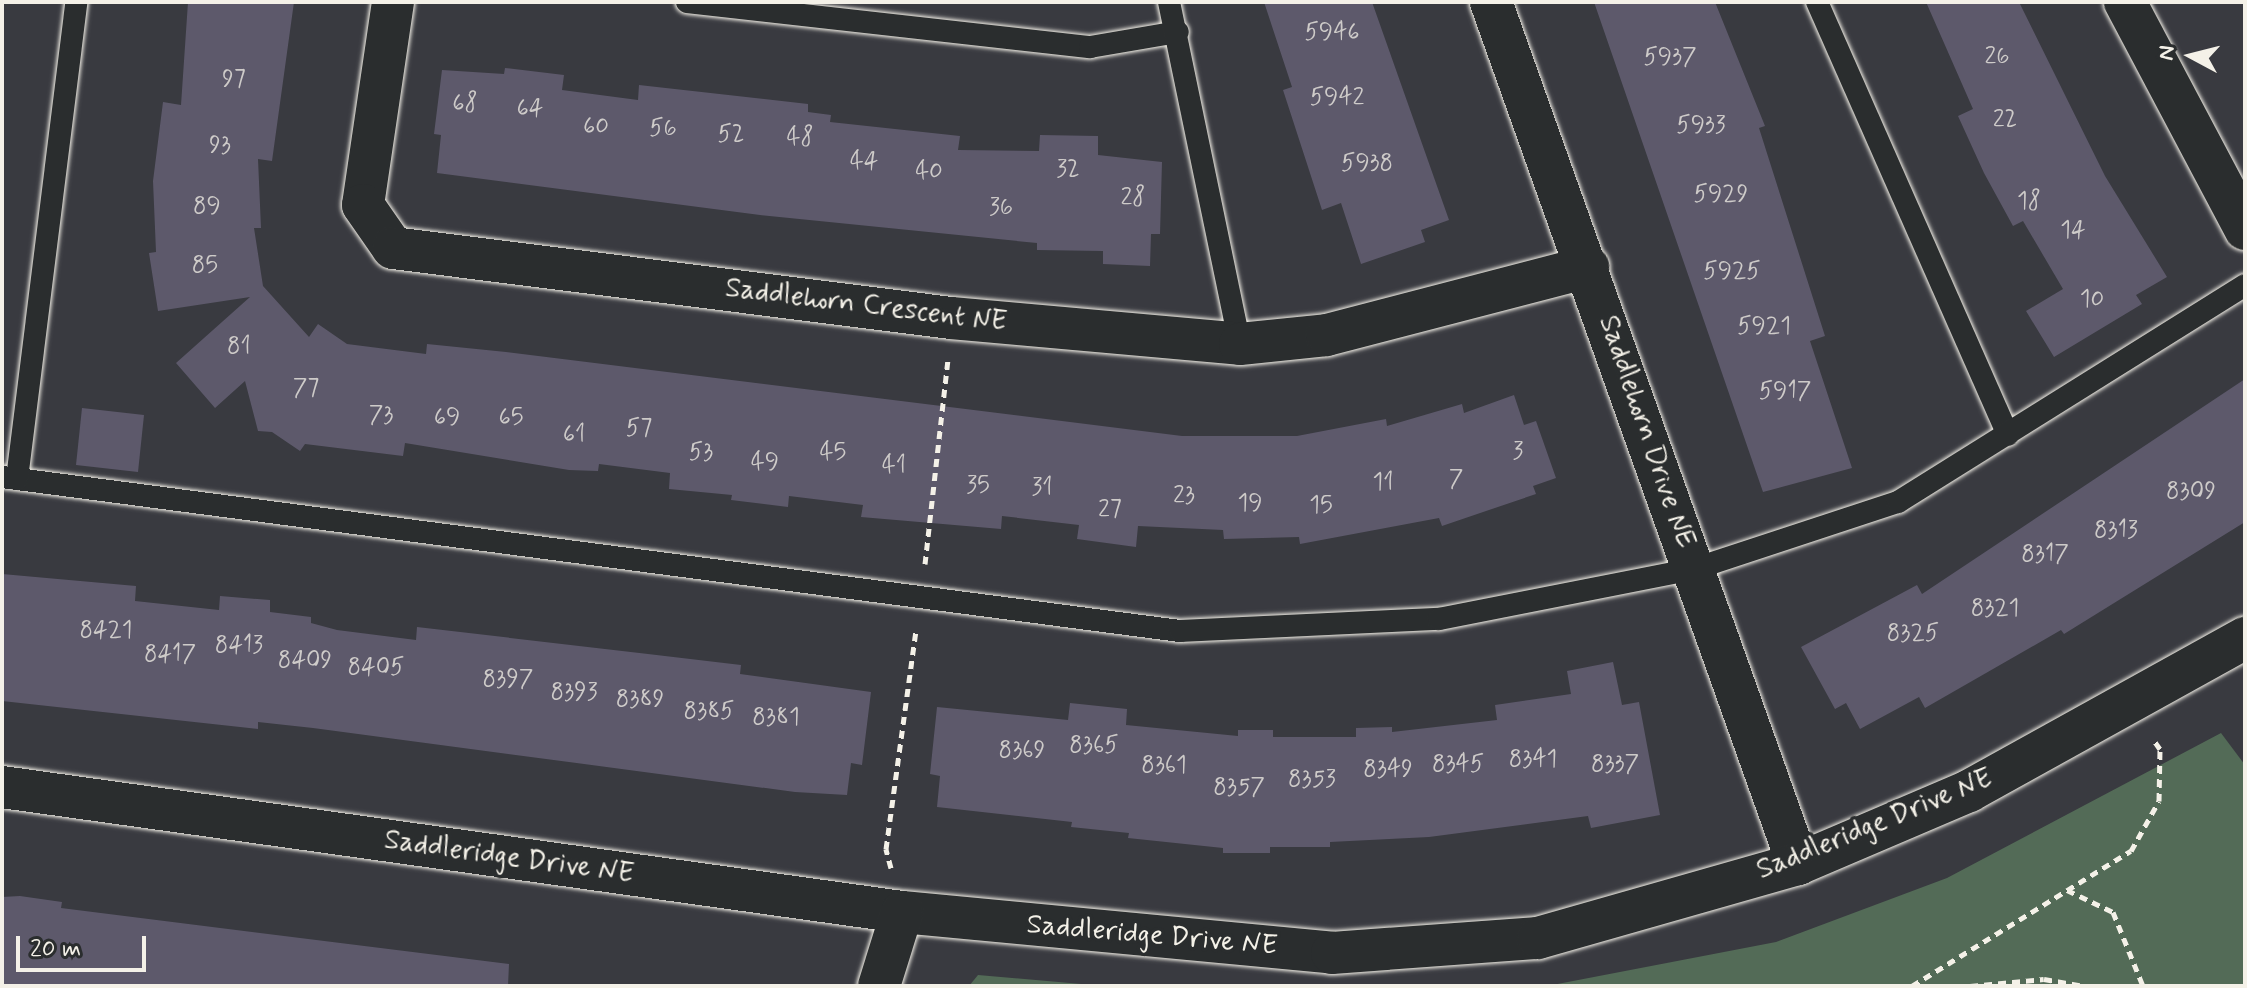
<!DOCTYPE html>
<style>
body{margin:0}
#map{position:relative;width:2247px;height:988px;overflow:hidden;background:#393a40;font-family:Mynerve,sans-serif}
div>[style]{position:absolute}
.green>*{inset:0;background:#536b57}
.building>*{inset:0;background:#5d596b}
.path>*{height:5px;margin-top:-2.5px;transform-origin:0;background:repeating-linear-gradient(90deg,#f4f1e8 0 8px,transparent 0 14px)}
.roads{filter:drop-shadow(0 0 2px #f4f1e8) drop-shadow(0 0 2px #f4f1e8)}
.service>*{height:22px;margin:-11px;padding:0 11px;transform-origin:11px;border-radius:11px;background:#2a2d2e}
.minor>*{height:42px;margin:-21px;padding:0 21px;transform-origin:21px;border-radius:21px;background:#2a2d2e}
span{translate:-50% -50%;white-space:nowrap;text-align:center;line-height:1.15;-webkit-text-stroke:7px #2a2d2e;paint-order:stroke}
.number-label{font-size:24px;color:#cecbc9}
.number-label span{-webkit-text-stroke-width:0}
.street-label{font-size:28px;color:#f4f1e8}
.frame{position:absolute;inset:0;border:4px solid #f4f1e8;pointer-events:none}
.north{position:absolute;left:2151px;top:16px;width:80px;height:80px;-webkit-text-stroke:6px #2a2d2e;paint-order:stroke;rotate:277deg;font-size:22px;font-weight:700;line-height:32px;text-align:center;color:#f4f1e8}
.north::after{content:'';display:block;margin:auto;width:28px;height:36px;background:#f4f1e8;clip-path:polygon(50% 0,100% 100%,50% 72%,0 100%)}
.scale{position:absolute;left:16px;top:936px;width:130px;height:36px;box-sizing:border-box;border:4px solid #f4f1e8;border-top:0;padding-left:10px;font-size:24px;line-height:28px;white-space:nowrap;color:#f4f1e8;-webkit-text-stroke:6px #2a2d2e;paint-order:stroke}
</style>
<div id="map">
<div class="green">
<div style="clip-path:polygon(2221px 733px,2245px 765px,2245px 986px,1547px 986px,1776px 942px,1947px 878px)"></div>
<div style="clip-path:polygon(978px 975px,1104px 986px,969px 986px)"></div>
</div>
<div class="building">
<div style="clip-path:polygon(188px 2px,294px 2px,272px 161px,258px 159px,261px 228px,254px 228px,263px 286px,309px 337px,318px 324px,347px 344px,426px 354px,427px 344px,506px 352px,1182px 436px,1297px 436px,1386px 419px,1387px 426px,1462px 404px,1464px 413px,1514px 395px,1524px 425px,1536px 421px,1556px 478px,1533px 486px,1536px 494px,1442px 526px,1439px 518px,1300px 544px,1299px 537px,1224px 539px,1223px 530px,1138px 526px,1136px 547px,1077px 539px,1079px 525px,1002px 516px,1001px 529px,861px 517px,863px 505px,789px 496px,788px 507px,731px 500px,732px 495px,669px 489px,670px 473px,599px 464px,598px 471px,569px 470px,405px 443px,403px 456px,305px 444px,300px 451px,272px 432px,258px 431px,245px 381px,215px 408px,176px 363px,250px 297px,158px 311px,149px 253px,156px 252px,153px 181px,163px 102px,181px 105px)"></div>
<div style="clip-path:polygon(1264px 2px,1372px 2px,1449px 220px,1421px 230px,1425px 242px,1361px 264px,1341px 203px,1322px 210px,1283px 90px,1292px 87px)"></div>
<div style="clip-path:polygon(1594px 2px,1715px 2px,1765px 126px,1759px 128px,1825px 336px,1810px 341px,1852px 468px,1763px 492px)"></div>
<div style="clip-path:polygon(1926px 2px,2019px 2px,2105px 176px,2167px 277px,2136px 295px,2142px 304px,2054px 357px,2026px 311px,2063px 289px,2023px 221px,2013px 226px,1984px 173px,1958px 116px,1973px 109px)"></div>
<div style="clip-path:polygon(505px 68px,564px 75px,562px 90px,638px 100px,639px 85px,808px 104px,808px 112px,831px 115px,830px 122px,960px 136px,958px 150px,1039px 151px,1040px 135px,1098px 136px,1098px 155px,1162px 162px,1160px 234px,1151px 234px,1150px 266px,1103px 264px,1103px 251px,1037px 250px,1037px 243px,760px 215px,437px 173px,441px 135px,434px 134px,442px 70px,504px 74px)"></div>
<div style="clip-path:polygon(2245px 379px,2245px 522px,2064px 634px,2061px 630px,1925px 708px,1919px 697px,1860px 729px,1846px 703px,1835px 709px,1801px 647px,1917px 585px,1922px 594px)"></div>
<div style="clip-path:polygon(82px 408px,144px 415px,138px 472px,76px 465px)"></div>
<div style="clip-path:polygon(2px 574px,136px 586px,135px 601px,219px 610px,220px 596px,270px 600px,270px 612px,311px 617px,311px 623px,337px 630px,416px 640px,417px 627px,648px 654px,741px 665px,740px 674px,871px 692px,862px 765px,851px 763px,847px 795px,795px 792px,313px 728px,258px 722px,258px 729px,2px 701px)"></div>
<div style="clip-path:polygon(1613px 662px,1622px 705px,1639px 702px,1660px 815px,1591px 828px,1588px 816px,1429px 837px,1330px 842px,1330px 847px,1270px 847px,1270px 853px,1223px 853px,1223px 848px,1128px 838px,1129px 833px,1071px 827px,1072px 822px,937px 807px,940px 776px,930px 774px,937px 707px,1068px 720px,1070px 703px,1127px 709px,1126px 725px,1238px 736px,1238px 730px,1273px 730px,1273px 737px,1356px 737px,1356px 728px,1392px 727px,1392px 732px,1497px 720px,1495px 705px,1571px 694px,1567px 671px)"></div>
<div style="clip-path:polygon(20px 896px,62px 902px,61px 908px,509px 964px,508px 986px,2px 986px,2px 897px)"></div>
</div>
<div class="path">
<div style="left:925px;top:564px;width:206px;rotate:-83.6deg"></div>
<div style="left:891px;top:868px;width:20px;rotate:-105deg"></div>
<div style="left:886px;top:849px;width:222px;rotate:-82.2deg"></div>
<div style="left:2067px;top:890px;width:51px;rotate:25.6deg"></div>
<div style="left:2113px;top:912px;width:80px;rotate:67.9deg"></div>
<div style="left:954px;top:986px;width:7px"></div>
<div style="left:1912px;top:986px;width:257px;rotate:-31.7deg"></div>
<div style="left:2131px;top:851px;width:57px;rotate:-60.8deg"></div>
<div style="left:2159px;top:801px;width:52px;rotate:-88.9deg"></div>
<div style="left:2160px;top:749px;width:12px;rotate:-125deg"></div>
<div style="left:1970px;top:986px;width:74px;rotate:-5.4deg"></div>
<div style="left:2044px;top:979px;width:39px;rotate:10deg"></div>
</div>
<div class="roads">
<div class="service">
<div style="left:687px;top:2px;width:406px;rotate:6.4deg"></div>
<div style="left:1090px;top:47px;width:89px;rotate:-9.7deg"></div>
<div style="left:1169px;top:2px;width:349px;rotate:78.3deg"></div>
<div style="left:1817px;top:2px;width:473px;rotate:66.2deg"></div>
<div style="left:2px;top:477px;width:1188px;rotate:7.45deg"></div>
<div style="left:1180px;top:631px;width:259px;rotate:-2.7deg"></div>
<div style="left:1439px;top:619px;width:260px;rotate:-11.1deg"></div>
<div style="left:1694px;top:569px;width:215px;rotate:-18.2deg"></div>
<div style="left:1898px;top:502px;width:409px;rotate:-32deg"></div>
<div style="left:17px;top:479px;width:481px;rotate:-82.9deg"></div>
</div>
<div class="minor">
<div style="left:393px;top:2px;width:205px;rotate:98.4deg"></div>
<div style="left:363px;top:205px;width:52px;rotate:55.1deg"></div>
<div style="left:393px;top:248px;width:562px;rotate:7.15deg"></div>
<div style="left:951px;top:318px;width:290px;rotate:5.1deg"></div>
<div style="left:1240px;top:344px;width:87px;rotate:-5.9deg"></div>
<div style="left:1327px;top:335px;width:270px;rotate:-14.6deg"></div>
<div style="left:1491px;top:2px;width:915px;rotate:70.4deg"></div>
<div style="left:2125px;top:2px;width:257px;rotate:62.1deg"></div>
<div style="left:2px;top:787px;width:909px;rotate:7.91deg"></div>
<div style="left:902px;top:912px;width:432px;rotate:5.4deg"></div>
<div style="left:1332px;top:953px;width:207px;rotate:-4.2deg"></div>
<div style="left:1538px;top:938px;width:270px;rotate:-15.9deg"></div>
<div style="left:1798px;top:864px;width:186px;rotate:-23.1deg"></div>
<div style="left:1969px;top:791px;width:316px;rotate:-29deg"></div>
<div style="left:879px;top:986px;width:77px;rotate:-72.7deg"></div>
</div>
</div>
<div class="number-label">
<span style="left:1332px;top:33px">5946</span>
<span style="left:1997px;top:57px">26</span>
<span style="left:1670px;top:58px">5937</span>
<span style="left:234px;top:80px">97</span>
<span style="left:1337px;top:98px">5942</span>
<span style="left:465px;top:104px">68</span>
<span style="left:530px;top:109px">64</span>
<span style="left:2005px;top:120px">22</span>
<span style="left:1701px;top:126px">5933</span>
<span style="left:596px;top:127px">60</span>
<span style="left:663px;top:129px">56</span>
<span style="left:731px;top:135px">52</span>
<span style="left:800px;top:138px">48</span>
<span style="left:220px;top:146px">93</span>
<span style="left:864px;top:162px">44</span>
<span style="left:1367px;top:164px">5938</span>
<span style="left:1068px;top:170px">32</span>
<span style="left:929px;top:172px">40</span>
<span style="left:1721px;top:195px">5929</span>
<span style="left:1133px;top:198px">28</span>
<span style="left:2029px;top:202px">18</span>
<span style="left:207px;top:207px">89</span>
<span style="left:1001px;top:208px">36</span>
<span style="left:2073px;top:231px">14</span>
<span style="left:205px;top:266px">85</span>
<span style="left:1732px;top:272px">5925</span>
<span style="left:2092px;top:300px">10</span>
<span style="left:1764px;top:327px">5921</span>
<span style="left:239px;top:347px">81</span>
<span style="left:306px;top:389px">77</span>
<span style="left:1785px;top:392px">5917</span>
<span style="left:381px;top:416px">73</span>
<span style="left:447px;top:418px">69</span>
<span style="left:511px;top:418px">65</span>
<span style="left:639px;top:429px">57</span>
<span style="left:574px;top:435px">61</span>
<span style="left:1518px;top:452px">3</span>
<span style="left:701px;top:453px">53</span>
<span style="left:833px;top:453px">45</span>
<span style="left:765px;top:463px">49</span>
<span style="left:894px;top:466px">41</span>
<span style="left:1456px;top:480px">7</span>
<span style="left:1383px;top:483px">11</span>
<span style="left:978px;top:486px">35</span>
<span style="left:1042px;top:488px">31</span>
<span style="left:2191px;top:492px">8309</span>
<span style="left:1184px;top:496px">23</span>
<span style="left:1250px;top:504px">19</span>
<span style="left:1321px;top:506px">15</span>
<span style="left:1110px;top:510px">27</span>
<span style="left:2116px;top:531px">8313</span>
<span style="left:2045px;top:555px">8317</span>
<span style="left:1995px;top:609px">8321</span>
<span style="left:106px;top:631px">8421</span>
<span style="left:1913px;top:634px">8325</span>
<span style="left:239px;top:646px">8413</span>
<span style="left:170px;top:655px">8417</span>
<span style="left:305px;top:661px">8409</span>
<span style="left:376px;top:668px">8405</span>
<span style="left:508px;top:680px">8397</span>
<span style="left:574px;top:693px">8393</span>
<span style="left:640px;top:700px">8389</span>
<span style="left:709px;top:712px">8385</span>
<span style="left:776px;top:718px">8381</span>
<span style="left:1094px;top:746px">8365</span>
<span style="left:1022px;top:751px">8369</span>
<span style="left:1533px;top:760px">8341</span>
<span style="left:1458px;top:765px">8345</span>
<span style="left:1615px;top:765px">8337</span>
<span style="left:1164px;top:766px">8361</span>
<span style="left:1388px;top:770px">8349</span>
<span style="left:1312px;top:780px">8353</span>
<span style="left:1239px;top:788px">8357</span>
</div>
<div class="street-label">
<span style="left:866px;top:306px;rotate:7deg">Saddlehorn Crescent NE</span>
<span style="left:1646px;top:432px;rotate:71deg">Saddlehorn Drive NE</span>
<span style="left:1875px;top:825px;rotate:-22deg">Saddleridge Drive NE</span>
<span style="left:509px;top:858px;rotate:8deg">Saddleridge Drive NE</span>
<span style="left:1152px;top:936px;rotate:5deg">Saddleridge Drive NE</span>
</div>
<div class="frame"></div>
<div class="north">N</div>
<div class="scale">20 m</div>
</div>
